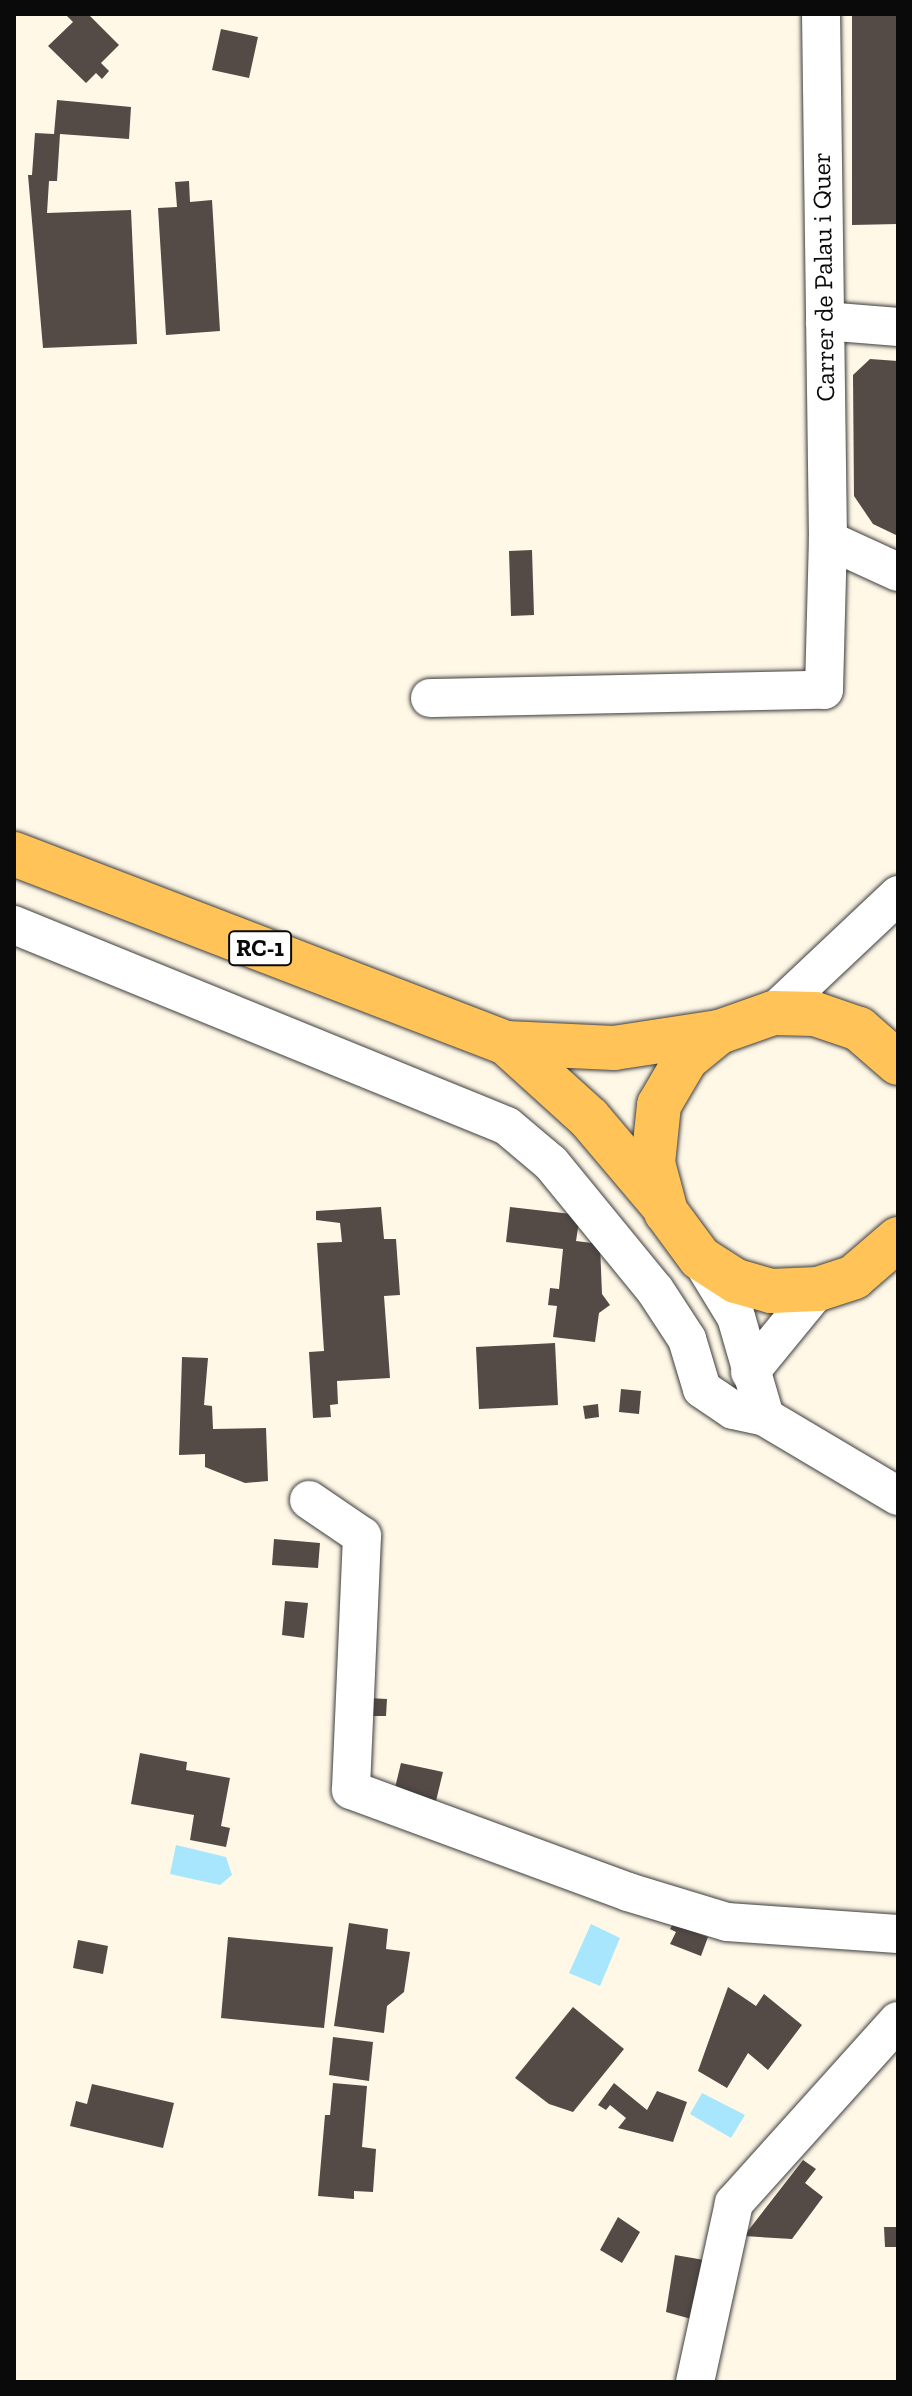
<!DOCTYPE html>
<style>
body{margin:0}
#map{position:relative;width:912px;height:2396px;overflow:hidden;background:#fff8e7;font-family:"Zilla Slab",serif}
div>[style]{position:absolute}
.water>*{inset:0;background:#a7e6fc}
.building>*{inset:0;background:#544a46}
.roads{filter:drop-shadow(0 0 2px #3d3d3d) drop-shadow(0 0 2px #3d3d3d)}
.minor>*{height:38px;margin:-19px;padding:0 19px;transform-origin:19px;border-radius:19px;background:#fff}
.major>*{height:44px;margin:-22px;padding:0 22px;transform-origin:22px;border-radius:22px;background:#ffc357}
span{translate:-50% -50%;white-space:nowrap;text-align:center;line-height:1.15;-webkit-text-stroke:8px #fff;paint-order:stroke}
.shield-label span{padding:2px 6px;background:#fff;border:2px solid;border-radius:6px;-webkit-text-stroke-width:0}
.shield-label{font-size:24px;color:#0a0a0a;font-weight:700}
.street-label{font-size:26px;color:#0a0a0a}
.frame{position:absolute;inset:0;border:16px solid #0a0a0a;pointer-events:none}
</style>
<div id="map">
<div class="water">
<div style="clip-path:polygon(176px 1845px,226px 1857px,232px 1875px,220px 1885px,170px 1874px)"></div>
<div style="clip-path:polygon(591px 1924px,620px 1938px,600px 1986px,569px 1973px)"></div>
<div style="clip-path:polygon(702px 2093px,745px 2115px,731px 2138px,690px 2114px)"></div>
</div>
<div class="building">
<div style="clip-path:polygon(65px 14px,88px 14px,119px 45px,101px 63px,109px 71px,102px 79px,96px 73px,86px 83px,48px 46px,73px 22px)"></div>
<div style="clip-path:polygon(852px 14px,898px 14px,898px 224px,852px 225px)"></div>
<div style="clip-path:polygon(221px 29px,258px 37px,249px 78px,212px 70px)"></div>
<div style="clip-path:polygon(57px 100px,131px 107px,129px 139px,60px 134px,57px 181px,49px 181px,47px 213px,131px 210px,137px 344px,43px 348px,28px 175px,32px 175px,35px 133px,54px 134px)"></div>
<div style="clip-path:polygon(189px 181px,190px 202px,212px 200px,220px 331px,166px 335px,158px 208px,177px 207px,175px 182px)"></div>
<div style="clip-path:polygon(870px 359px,898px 361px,898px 536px,873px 524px,854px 496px,853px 375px)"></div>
<div style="clip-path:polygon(532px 550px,534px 615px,511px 616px,509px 551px)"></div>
<div style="clip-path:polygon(381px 1207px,384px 1239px,396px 1239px,400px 1295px,384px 1296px,390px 1378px,337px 1381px,338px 1404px,330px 1405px,331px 1417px,313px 1418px,309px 1352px,324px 1351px,317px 1243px,342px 1242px,340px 1223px,316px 1220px,316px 1211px)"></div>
<div style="clip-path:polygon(510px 1207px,580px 1215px,576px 1241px,600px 1244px,602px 1294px,610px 1305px,599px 1313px,595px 1342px,553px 1337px,557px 1306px,548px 1305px,550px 1288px,559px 1289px,563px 1249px,506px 1242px)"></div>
<div style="clip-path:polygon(555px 1343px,558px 1405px,479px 1409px,476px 1347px)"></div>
<div style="clip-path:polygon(182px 1357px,208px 1358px,204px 1405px,212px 1406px,213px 1429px,266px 1428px,268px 1481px,245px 1483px,205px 1467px,205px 1454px,179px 1455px)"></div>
<div style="clip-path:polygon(621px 1389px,641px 1391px,639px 1414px,619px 1412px)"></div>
<div style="clip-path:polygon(598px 1404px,599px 1417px,585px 1419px,583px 1406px)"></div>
<div style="clip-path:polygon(274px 1539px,320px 1543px,318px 1568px,272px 1565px)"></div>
<div style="clip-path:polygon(285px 1601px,308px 1603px,304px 1638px,282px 1635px)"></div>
<div style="clip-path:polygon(368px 1698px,387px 1699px,386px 1716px,368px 1716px)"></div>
<div style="clip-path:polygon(140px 1753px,187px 1762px,186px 1770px,230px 1778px,221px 1826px,230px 1828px,226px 1847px,190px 1840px,194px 1815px,131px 1804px)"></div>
<div style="clip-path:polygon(401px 1763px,443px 1772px,436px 1801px,394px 1792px)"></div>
<div style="clip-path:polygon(349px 1923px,388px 1929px,386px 1949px,410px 1952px,404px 1992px,387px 2006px,384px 2033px,334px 2026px)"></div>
<div style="clip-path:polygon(673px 1924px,708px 1937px,701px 1956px,670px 1944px,676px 1932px,670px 1929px)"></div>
<div style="clip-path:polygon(228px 1937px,333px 1947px,324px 2028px,221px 2018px)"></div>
<div style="clip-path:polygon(78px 1940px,108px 1946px,103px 1974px,73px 1968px)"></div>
<div style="clip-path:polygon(728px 1987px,756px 2006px,764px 1994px,802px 2025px,768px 2070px,748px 2053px,727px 2088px,698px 2071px)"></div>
<div style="clip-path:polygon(573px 2007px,624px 2049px,573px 2112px,549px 2104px,515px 2078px)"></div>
<div style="clip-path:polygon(333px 2037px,373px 2042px,369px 2081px,329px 2075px)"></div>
<div style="clip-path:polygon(333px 2083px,367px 2086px,362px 2147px,376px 2149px,373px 2192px,354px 2191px,354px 2199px,318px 2196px,325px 2115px,330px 2115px)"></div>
<div style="clip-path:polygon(614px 2083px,647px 2110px,657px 2091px,687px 2102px,673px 2142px,618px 2128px,626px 2118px,610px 2105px,606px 2110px,598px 2105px)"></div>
<div style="clip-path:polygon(92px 2084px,174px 2103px,163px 2148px,70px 2126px,76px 2101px,87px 2104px)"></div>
<div style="clip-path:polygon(803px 2160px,816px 2169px,805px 2183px,823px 2197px,792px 2239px,744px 2236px)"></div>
<div style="clip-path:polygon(618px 2217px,640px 2232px,622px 2263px,600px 2250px)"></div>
<div style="clip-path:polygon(884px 2227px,898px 2227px,898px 2247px,885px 2247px)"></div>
<div style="clip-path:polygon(675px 2255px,710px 2261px,702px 2322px,666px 2312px)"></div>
</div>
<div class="roads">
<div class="minor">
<div style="left:825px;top:321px;width:73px;rotate:4.7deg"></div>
<div style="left:828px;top:540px;width:77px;rotate:24.6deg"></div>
<div style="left:430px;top:698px;width:394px;rotate:-1.2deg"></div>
<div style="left:824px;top:690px;width:150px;rotate:-88.5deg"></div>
<div style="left:828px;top:540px;width:526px;rotate:-90.76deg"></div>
<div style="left:14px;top:925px;width:532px;rotate:22.18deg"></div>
<div style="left:507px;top:1126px;width:57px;rotate:40.1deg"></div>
<div style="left:551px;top:1163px;width:164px;rotate:50.7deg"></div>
<div style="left:655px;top:1290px;width:59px;rotate:56.9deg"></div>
<div style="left:687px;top:1339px;width:52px;rotate:73.3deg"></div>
<div style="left:702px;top:1389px;width:37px;rotate:34deg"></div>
<div style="left:733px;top:1410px;width:33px;rotate:12deg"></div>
<div style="left:773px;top:1013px;width:172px;rotate:-43.3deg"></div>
<div style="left:700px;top:1258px;width:69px;rotate:58.6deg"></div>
<div style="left:736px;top:1317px;width:104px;rotate:73.8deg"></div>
<div style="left:765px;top:1417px;width:155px;rotate:30.7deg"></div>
<div style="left:750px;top:1372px;width:107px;rotate:-50.7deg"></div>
<div style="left:309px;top:1500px;width:64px;rotate:34.2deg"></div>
<div style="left:362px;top:1536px;width:254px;rotate:92.5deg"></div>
<div style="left:351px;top:1790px;width:295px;rotate:20.2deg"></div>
<div style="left:628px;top:1892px;width:103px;rotate:16.9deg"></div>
<div style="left:727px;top:1922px;width:171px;rotate:4deg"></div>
<div style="left:695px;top:2382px;width:183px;rotate:-77.7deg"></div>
<div style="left:734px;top:2203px;width:245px;rotate:-48deg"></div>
</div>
<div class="major">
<div style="left:14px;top:854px;width:527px;rotate:21.01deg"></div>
<div style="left:506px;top:1043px;width:108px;rotate:2.7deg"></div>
<div style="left:614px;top:1048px;width:106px;rotate:-8.7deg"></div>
<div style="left:506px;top:1043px;width:112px;rotate:42.1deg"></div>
<div style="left:589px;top:1118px;width:110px;rotate:49.8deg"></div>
<div style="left:898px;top:1063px;width:52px;rotate:-138.9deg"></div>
<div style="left:859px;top:1029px;width:46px;rotate:-161.2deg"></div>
<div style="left:815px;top:1014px;width:42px;rotate:-178.6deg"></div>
<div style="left:773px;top:1013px;width:57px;rotate:160.6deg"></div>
<div style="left:719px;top:1032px;width:43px;rotate:140.7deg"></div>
<div style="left:686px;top:1059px;width:53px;rotate:120.4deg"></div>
<div style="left:659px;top:1105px;width:58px;rotate:95.9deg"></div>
<div style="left:653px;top:1163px;width:51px;rotate:75.1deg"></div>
<div style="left:666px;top:1212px;width:57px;rotate:53.5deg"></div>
<div style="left:700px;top:1258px;width:43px;rotate:32.6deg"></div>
<div style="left:736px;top:1281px;width:36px;rotate:16deg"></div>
<div style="left:771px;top:1291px;width:47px;rotate:-2.4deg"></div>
<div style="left:818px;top:1289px;width:38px;rotate:-18deg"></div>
<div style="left:854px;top:1277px;width:58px;rotate:-40.8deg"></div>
</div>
</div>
<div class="shield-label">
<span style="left:260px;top:948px">RC-1</span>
</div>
<div class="street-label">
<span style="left:824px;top:277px;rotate:-91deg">Carrer de Palau i Quer</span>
</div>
<div class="frame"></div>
</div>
